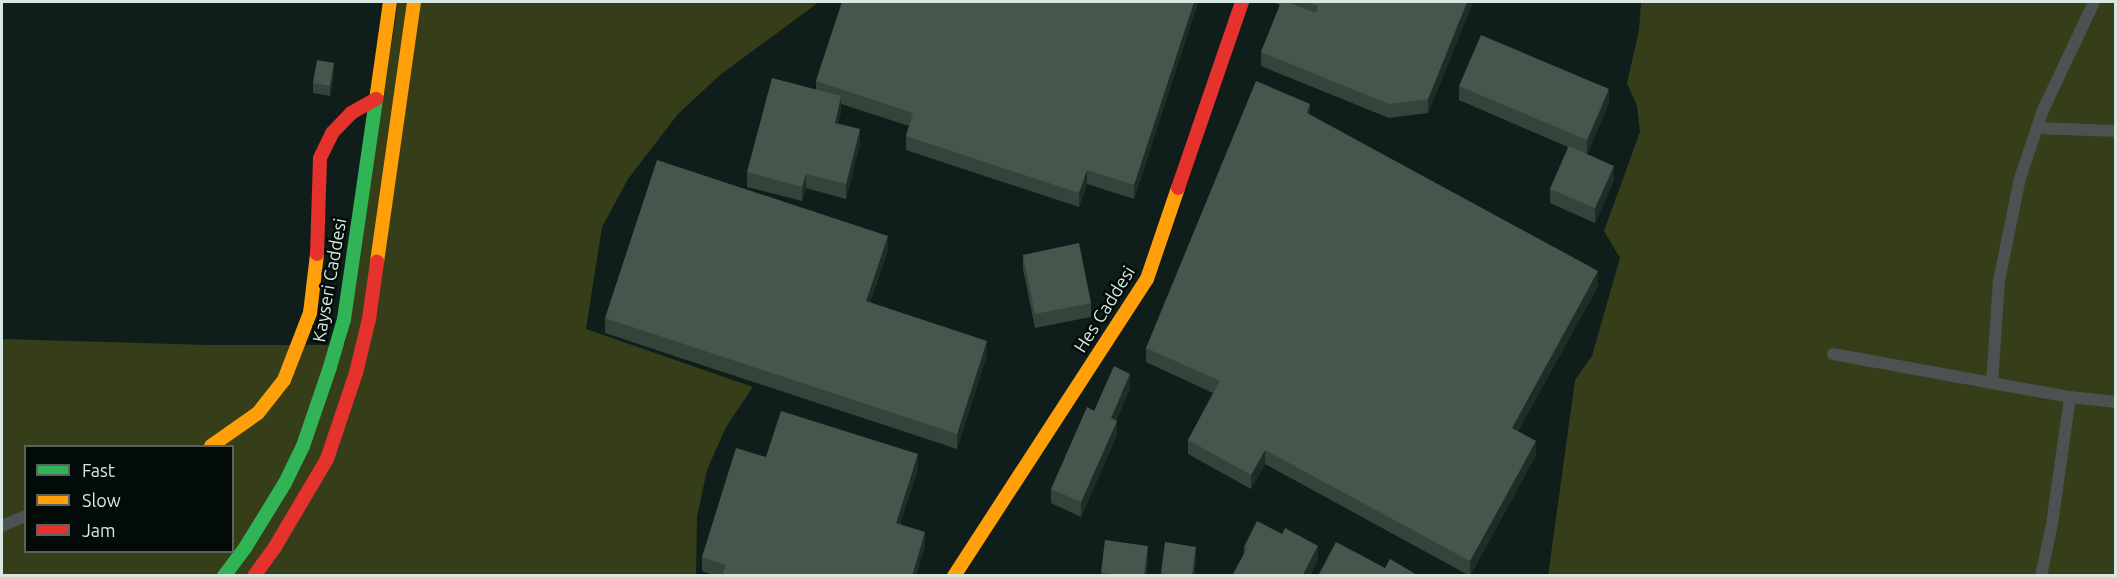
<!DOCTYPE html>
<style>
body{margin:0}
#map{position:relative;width:2117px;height:577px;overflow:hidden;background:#0f1e1a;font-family:Ubuntu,sans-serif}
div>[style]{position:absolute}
.green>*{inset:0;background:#353d19}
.street>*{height:12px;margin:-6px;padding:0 6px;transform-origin:6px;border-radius:6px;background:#4b5251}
.fast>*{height:14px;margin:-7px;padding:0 7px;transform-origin:7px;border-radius:7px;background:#30b455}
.slow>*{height:14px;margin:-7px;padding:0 7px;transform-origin:7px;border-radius:7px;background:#ff9f0a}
.jam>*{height:14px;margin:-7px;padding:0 7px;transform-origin:7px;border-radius:7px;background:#e5322d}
.wall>*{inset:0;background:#33443b}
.shaded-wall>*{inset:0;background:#1d2e26}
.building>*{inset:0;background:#45564d}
span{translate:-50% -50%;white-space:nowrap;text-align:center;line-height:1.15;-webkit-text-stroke:5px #030b08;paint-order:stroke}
.street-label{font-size:18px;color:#d8e7e2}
.frame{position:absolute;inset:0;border:3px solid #d8e7e2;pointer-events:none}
.legend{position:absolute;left:24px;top:445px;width:210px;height:108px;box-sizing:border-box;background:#030b08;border:2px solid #58635f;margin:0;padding:8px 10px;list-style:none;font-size:18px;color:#d8e7e2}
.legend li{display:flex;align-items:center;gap:12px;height:30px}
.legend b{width:30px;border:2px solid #58635f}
</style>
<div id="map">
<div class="green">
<div style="clip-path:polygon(evenodd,398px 2px,819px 2px,720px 75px,678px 114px,628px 179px,602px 227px,586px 329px,753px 387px,726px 427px,707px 470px,697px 517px,696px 575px,2px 576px,2px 339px,210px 345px,345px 345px,398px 2px,26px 446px,232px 446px,232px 552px,26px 552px,26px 446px)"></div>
<div style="clip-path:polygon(1641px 2px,2115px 2px,2115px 575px,1548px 576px,1575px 380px,1592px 356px,1620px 258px,1604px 231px,1640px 132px,1637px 106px,1627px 83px,1639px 30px)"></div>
</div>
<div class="street">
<div style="left:2037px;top:128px;width:79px;rotate:2.2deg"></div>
<div style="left:1833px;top:354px;width:241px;rotate:10.3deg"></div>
<div style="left:2070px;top:397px;width:46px;rotate:6.2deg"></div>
<div style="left:1992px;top:383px;width:102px;rotate:-86.1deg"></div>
<div style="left:1999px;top:281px;width:105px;rotate:-78.5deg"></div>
<div style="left:2020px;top:178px;width:72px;rotate:-71.3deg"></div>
<div style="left:2043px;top:110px;width:119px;rotate:-64.7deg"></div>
<div style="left:2px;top:526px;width:26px;rotate:-23deg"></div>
<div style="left:2041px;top:576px;width:53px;rotate:-78.1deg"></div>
<div style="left:2052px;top:524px;width:128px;rotate:-81.9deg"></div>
</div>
<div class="fast">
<div style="left:224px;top:576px;width:35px;rotate:-53deg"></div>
<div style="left:245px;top:548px;width:76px;rotate:-58.4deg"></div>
<div style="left:285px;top:483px;width:41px;rotate:-64.1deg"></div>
<div style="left:303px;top:446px;width:83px;rotate:-71.1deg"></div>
<div style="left:330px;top:367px;width:50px;rotate:-73.7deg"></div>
<div style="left:344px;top:319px;width:228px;rotate:-81.7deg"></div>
</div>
<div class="slow">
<div style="left:377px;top:93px;width:92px;rotate:-81.9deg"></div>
<div style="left:377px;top:262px;width:263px;rotate:-81.9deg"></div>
<div style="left:211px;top:446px;width:57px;rotate:-35.1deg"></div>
<div style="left:258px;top:413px;width:42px;rotate:-51.8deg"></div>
<div style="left:284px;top:380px;width:72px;rotate:-68.8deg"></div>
<div style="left:310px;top:313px;width:59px;rotate:-83.2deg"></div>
<div style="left:954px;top:576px;width:354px;rotate:-57deg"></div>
<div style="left:1147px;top:279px;width:96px;rotate:-71.2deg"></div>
</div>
<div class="jam">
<div style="left:1178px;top:188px;width:197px;rotate:-71deg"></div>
<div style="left:317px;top:254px;width:96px;rotate:-88.2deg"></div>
<div style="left:320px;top:158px;width:28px;rotate:-64deg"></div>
<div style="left:332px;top:133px;width:28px;rotate:-46deg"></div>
<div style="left:351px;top:113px;width:29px;rotate:-29deg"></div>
<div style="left:254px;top:576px;width:36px;rotate:-54deg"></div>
<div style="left:275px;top:547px;width:102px;rotate:-59.4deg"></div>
<div style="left:327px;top:459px;width:91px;rotate:-71.4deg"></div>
<div style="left:356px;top:373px;width:56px;rotate:-76.5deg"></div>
<div style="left:369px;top:319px;width:58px;rotate:-82deg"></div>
</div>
<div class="wall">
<div style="clip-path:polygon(842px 2px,1198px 2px,1134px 199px,1087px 184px,1079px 207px,906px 150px,906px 136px,909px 126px,841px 104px,841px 111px,838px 123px,860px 143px,846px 199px,806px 188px,802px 201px,747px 187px,747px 172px,816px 90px,816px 81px)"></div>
<div style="clip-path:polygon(1272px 2px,1473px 2px,1428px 113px,1389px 118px,1261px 66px,1261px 52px,1280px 5px)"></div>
<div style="clip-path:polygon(334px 73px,330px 96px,313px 93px,313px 83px)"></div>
<div style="clip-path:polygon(1459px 86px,1609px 103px,1587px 154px,1614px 180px,1595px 223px,1550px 203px,1550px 189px,1568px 147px,1459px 100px)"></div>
<div style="clip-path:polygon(1310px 115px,1598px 286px,1518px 431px,1536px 455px,1470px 576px,1265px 464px,1251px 489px,1188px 454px,1188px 440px,1213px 393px,1146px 362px,1146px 348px)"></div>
<div style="clip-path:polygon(888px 250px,870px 302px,987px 355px,957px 449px,605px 333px,605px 318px)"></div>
<div style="clip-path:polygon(1023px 255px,1091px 303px,1091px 317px,1035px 328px,1023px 269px)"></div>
<div style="clip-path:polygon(1130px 388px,1116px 421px,1117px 435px,1081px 517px,1051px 503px,1051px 489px,1094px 411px)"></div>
<div style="clip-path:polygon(766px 457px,918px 469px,900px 524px,925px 546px,916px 576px,715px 576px,702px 571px,702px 557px)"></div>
<div style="clip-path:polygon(1244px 547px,1318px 560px,1310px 576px,1232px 576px,1244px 555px)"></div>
<div style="clip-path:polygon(1148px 560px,1146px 576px,1101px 576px,1101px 572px)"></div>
<div style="clip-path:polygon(1196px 561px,1194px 576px,1161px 576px,1161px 573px)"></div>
</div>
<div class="shaded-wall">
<div style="clip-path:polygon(1194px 2px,1198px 2px,1134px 199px,1134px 185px)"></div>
<div style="clip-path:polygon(1467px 2px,1473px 2px,1428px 113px,1428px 99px)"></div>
<div style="clip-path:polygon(334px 63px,334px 73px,330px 96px,330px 86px)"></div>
<div style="clip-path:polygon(1609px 89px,1609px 103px,1587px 155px,1587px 140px)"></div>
<div style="clip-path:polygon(841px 96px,841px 111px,835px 137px,835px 123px)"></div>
<div style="clip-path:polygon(1310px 104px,1310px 118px,1307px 113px)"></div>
<div style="clip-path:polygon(860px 129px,860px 143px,846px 199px,846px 184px)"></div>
<div style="clip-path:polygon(1614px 166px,1614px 180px,1595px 223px,1595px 208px)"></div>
<div style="clip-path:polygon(1087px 170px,1087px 184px,1079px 207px,1079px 193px)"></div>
<div style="clip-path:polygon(806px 174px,806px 188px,802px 201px,802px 187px)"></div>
<div style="clip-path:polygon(888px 236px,888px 250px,866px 315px,866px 301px)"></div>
<div style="clip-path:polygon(1598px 271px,1598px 286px,1512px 442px,1512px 428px)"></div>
<div style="clip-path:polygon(987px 341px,987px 355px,957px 449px,957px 434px)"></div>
<div style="clip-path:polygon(1130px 374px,1130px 388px,1111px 432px,1111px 418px)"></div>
<div style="clip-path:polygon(1117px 421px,1117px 435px,1081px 517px,1081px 502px)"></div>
<div style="clip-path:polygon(1536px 441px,1536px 455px,1470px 576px,1470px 561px)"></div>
<div style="clip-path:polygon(1265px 450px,1265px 464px,1251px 489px,1251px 475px)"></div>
<div style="clip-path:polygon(918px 454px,918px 469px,896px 537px,896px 523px)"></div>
<div style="clip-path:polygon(925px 532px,925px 546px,916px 576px,912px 576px)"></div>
<div style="clip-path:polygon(1148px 546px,1148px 560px,1146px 576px,1144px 576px)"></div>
<div style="clip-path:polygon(1318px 546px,1318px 560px,1310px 576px,1302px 576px)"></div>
<div style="clip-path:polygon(1196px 547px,1196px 561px,1194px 576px,1192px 576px)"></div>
</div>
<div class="building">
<div style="clip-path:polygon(842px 2px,1194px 2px,1134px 185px,1087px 170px,1079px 193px,906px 136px,913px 113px,816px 81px)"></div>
<div style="clip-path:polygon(1281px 2px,1287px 2px,1316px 13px,1318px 6px,1307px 2px,1467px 2px,1428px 99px,1389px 104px,1261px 52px)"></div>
<div style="clip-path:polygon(1481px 35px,1609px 89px,1587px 140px,1459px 86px)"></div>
<div style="clip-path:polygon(317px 60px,334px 63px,330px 86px,313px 83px)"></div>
<div style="clip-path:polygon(772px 78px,841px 96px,835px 123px,860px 129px,846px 184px,806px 174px,802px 187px,747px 172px)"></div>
<div style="clip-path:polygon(1256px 81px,1310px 104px,1307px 113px,1598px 271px,1512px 428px,1536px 441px,1470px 561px,1265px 450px,1251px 475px,1188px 440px,1220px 381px,1146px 348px)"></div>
<div style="clip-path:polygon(1569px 146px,1614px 166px,1595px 208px,1550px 189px)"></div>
<div style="clip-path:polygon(657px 160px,888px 236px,866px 301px,987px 341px,957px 434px,605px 318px)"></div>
<div style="clip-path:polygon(1079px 243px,1091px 303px,1035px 314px,1023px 255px)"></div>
<div style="clip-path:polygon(1114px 366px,1130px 374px,1111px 418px,1117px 421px,1081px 502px,1051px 489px,1087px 407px,1094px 411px)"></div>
<div style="clip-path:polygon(781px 411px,918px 454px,896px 523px,925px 532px,912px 576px,722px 576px,726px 565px,702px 557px,736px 448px,766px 457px)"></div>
<div style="clip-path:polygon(1257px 521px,1282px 534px,1285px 528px,1318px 546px,1302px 576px,1293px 576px,1290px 574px,1289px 576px,1232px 576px,1247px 548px,1244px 547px)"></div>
<div style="clip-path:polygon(1105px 540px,1148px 546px,1144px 576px,1124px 576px,1101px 572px)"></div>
<div style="clip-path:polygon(1165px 542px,1196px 547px,1192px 576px,1177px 576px,1161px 573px)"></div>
<div style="clip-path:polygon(1336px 542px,1385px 568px,1390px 559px,1419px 576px,1318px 576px)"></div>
</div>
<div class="street-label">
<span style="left:329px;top:280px;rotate:-80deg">Kayseri Caddesi</span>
<span style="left:1104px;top:309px;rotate:-58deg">Hes Caddesi</span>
</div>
<div class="frame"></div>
<ul class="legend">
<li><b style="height:8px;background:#30b455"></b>Fast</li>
<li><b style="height:8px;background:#ff9f0a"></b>Slow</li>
<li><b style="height:8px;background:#e5322d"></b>Jam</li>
</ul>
</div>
